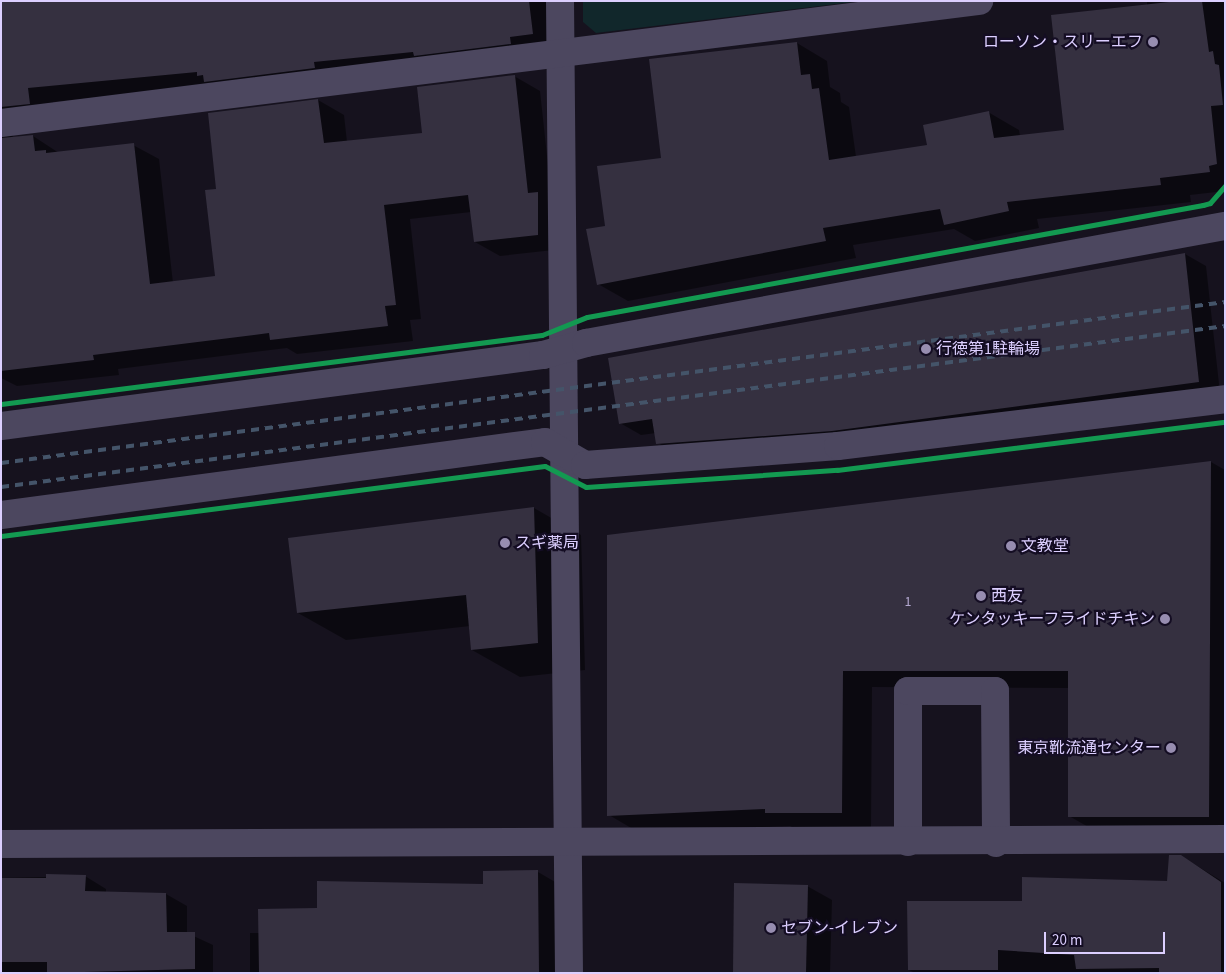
<!DOCTYPE html>
<meta charset="utf-8">
<style>
body{margin:0}
#map{position:relative;width:1226px;height:974px;overflow:hidden;background:#16121e;font-family:"Source Sans 3","Noto Sans JP",sans-serif}
div>[style]{position:absolute}
.green>*{inset:0;background:#11272b}
.shadow>*{inset:0;background:#0007}
.building>*{inset:0;background:#353040}
.minor>*{height:28px;margin:-14px;padding:0 14px;transform-origin:14px;border-radius:14px;background:#4c475f}
.rail>*{height:4px;margin-top:-2px;transform-origin:0;background:repeating-linear-gradient(90deg,#445469 0 8px,transparent 0 14px)}
.cycleway>*{height:5px;margin:-2.5px;padding:0 2.5px;transform-origin:2.5px;border-radius:2.5px;background:#139951}
.dots>*{width:14px;height:14px;translate:-50% -50%;box-sizing:border-box;border:2px solid #140d23;border-radius:50%}
span{translate:-50% -50%;white-space:nowrap;text-align:center;line-height:1.15;-webkit-text-stroke:4.5px #140d23;paint-order:stroke}
.number-label{font-size:14px;color:#b2a7cf}
.number-label span{-webkit-text-stroke-width:0}
.poi-label{font-size:16px;color:#dccfff}
.right{translate:-100% -50%;text-align:right}
.left{translate:0 -50%;text-align:left}
.frame{position:absolute;inset:0;border:2px solid #dccfff;pointer-events:none}
.scale{position:absolute;left:1044px;top:932px;width:121px;height:22px;box-sizing:border-box;border:2px solid #dccfff;border-top:0;padding-left:6px;font-size:15px;line-height:18px;white-space:nowrap;color:#dccfff;-webkit-text-stroke:4px #140d23;paint-order:stroke}
</style>
<div id="map">
<div class="green">
<div style="clip-path:polygon(583px 1px,862px 1px,596px 33px,583px 22px)"></div>
</div>
<div class="shadow">
<div style="clip-path:polygon(1px 1px,553px 1px,558px 49px,53px 102px,55px 118px,18px 125px,12px 138px,33px 136px,59px 153px,133px 145px,159px 159px,173px 283px,217px 277px,217px 190px,318px 100px,344px 115px,347px 142px,424px 134px,514px 76px,540px 91px,552px 202px,563px 249px,500px 256px,475px 242px,471px 212px,410px 219px,421px 319px,410px 320px,413px 341px,297px 354px,287px 348px,118px 369px,119px 375px,17px 386px,1px 378px)"></div>
<div style="clip-path:polygon(1147px 1px,1225px 1px,1225px 191px,1190px 195px,1191px 202px,1037px 219px,1039px 228px,975px 241px,954px 229px,853px 245px,856px 258px,628px 301px,598px 284px,606px 227px,662px 160px,797px 43px,827px 61px,830px 87px,840px 93px,841px 102px,849px 107px,856px 157px,929px 146px,988px 112px,1019px 130px,1020px 136px,1065px 131px,1147px 6px)"></div>
<div style="clip-path:polygon(1185px 254px,1206px 266px,1220px 393px,679px 455px,658px 443px,656px 433px,641px 435px,620px 423px)"></div>
<div style="clip-path:polygon(1211px 462px,1225px 470px,1225px 834px,1099px 833px,1069px 816px,1069px 688px,872px 687px,871px 830px,796px 829px,790px 826px,638px 832px,609px 815px,608px 536px)"></div>
<div style="clip-path:polygon(534px 508px,581px 535px,585px 670px,520px 677px,472px 650px,470px 626px,346px 640px,298px 613px,290px 539px)"></div>
<div style="clip-path:polygon(1181px 856px,1225px 883px,1225px 973px,915px 973px,909px 970px,1023px 903px,1168px 882px)"></div>
<div style="clip-path:polygon(538px 872px,562px 886px,563px 973px,250px 973px,250px 933px,260px 933px,318px 909px,484px 885px)"></div>
<div style="clip-path:polygon(85px 876px,106px 889px,106px 893px,166px 894px,187px 906px,187px 933px,213px 945px,213px 973px,1px 973px,1px 878px)"></div>
<div style="clip-path:polygon(807px 886px,832px 900px,830px 973px,734px 973px)"></div>
</div>
<div class="building">
<div style="clip-path:polygon(1px 1px,529px 1px,533px 34px,510px 37px,511px 44px,414px 56px,413px 52px,314px 62px,315px 68px,204px 82px,203px 75px,197px 76px,197px 72px,28px 88px,30px 104px,1px 107px)"></div>
<div style="clip-path:polygon(1178px 1px,1202px 1px,1209px 52px,1213px 51px,1215px 64px,1219px 65px,1223px 105px,1211px 106px,1217px 164px,1209px 166px,1210px 172px,1160px 178px,1161px 185px,1007px 202px,1009px 211px,944px 225px,940px 209px,823px 228px,826px 241px,597px 285px,586px 229px,605px 226px,597px 166px,661px 158px,649px 59px,797px 42px,801px 75px,810px 74px,812px 89px,819px 88px,829px 160px,927px 145px,923px 125px,989px 111px,994px 138px,1064px 130px,1051px 15px)"></div>
<div style="clip-path:polygon(515px 75px,528px 193px,538px 192px,538px 235px,474px 242px,468px 195px,384px 205px,396px 305px,385px 306px,388px 326px,270px 340px,269px 333px,93px 355px,94px 360px,1px 371px,1px 138px,33px 135px,35px 151px,46px 150px,46px 153px,134px 143px,150px 284px,215px 276px,205px 190px,216px 189px,208px 113px,318px 99px,324px 143px,422px 133px,417px 87px)"></div>
<div style="clip-path:polygon(1185px 253px,1199px 382px,832px 431px,656px 444px,652px 419px,619px 424px,608px 358px)"></div>
<div style="clip-path:polygon(1211px 461px,1209px 817px,1068px 817px,1068px 671px,843px 671px,842px 813px,765px 813px,765px 809px,607px 816px,607px 535px)"></div>
<div style="clip-path:polygon(534px 507px,538px 643px,471px 650px,466px 595px,297px 613px,288px 538px)"></div>
<div style="clip-path:polygon(1169px 855px,1181px 855px,1221px 882px,1221px 973px,1159px 973px,1159px 968px,1076px 969px,1074px 955px,998px 950px,998px 970px,908px 970px,907px 901px,1022px 901px,1022px 877px,1167px 881px)"></div>
<div style="clip-path:polygon(538px 870px,539px 973px,259px 973px,258px 909px,317px 908px,317px 881px,483px 884px,483px 871px)"></div>
<div style="clip-path:polygon(46px 874px,86px 875px,85px 891px,166px 893px,167px 932px,195px 932px,195px 969px,47px 973px,47px 962px,1px 962px,1px 878px,46px 878px)"></div>
<div style="clip-path:polygon(734px 883px,808px 885px,806px 973px,733px 973px)"></div>
</div>
<div class="minor">
<div style="left:560px;top:1px;width:972px;rotate:89.47deg"></div>
<div style="left:1px;top:123px;width:986px;rotate:-7.11deg"></div>
<div style="left:1px;top:426px;width:547px;rotate:-7.46deg"></div>
<div style="left:543px;top:355px;width:45px;rotate:-15.6deg"></div>
<div style="left:586px;top:343px;width:650px;rotate:-10.38deg"></div>
<div style="left:1px;top:515px;width:549px;rotate:-7.64deg"></div>
<div style="left:545px;top:442px;width:46px;rotate:29.9deg"></div>
<div style="left:585px;top:465px;width:254px;rotate:-4.3deg"></div>
<div style="left:838px;top:446px;width:390px;rotate:-6.9deg"></div>
<div style="left:908px;top:842px;width:151px;rotate:-90deg"></div>
<div style="left:908px;top:691px;width:87px"></div>
<div style="left:995px;top:691px;width:152px;rotate:89.6deg"></div>
<div style="left:1px;top:844px;width:1224px;rotate:-0.23deg"></div>
</div>
<div class="rail">
<div style="left:1px;top:463px;width:1235px;rotate:-7.49deg"></div>
<div style="left:1px;top:487px;width:1235px;rotate:-7.49deg"></div>
</div>
<div class="cycleway">
<div style="left:1px;top:404px;width:545px;rotate:-7.27deg"></div>
<div style="left:542px;top:335px;width:48px;rotate:-21.8deg"></div>
<div style="left:587px;top:317px;width:626px;rotate:-10.3deg"></div>
<div style="left:1203px;top:205px;width:7px;rotate:-16deg"></div>
<div style="left:1210px;top:203px;width:23px;rotate:-49deg"></div>
<div style="left:1px;top:536px;width:548px;rotate:-7.33deg"></div>
<div style="left:545px;top:466px;width:46px;rotate:27.1deg"></div>
<div style="left:586px;top:487px;width:252px;rotate:-3.9deg"></div>
<div style="left:837px;top:470px;width:391px;rotate:-7.1deg"></div>
</div>
<div class="dots">
<div style="left:1153px;top:42px;background:#978db0"></div>
<div style="left:926px;top:349px;background:#978db0"></div>
<div style="left:505px;top:543px;background:#978db0"></div>
<div style="left:1011px;top:546px;background:#978db0"></div>
<div style="left:981px;top:596px;background:#978db0"></div>
<div style="left:1165px;top:619px;background:#978db0"></div>
<div style="left:1171px;top:748px;background:#978db0"></div>
<div style="left:771px;top:928px;background:#978db0"></div>
</div>
<div class="number-label">
<span style="left:908px;top:602px">1</span>
</div>
<div class="poi-label">
<span class="right" style="left:1143px;top:42px">ローソン・スリーエフ</span>
<span class="left" style="left:936px;top:349px">行徳第1駐輪場</span>
<span class="left" style="left:515px;top:543px">スギ薬局</span>
<span class="left" style="left:1021px;top:546px">文教堂</span>
<span class="left" style="left:991px;top:596px">西友</span>
<span class="right" style="left:1155px;top:619px">ケンタッキーフライドチキン</span>
<span class="right" style="left:1161px;top:748px">東京靴流通センター</span>
<span class="left" style="left:781px;top:928px">セブン-イレブン</span>
</div>
<div class="frame"></div>
<div class="scale">20 m</div>
</div>
